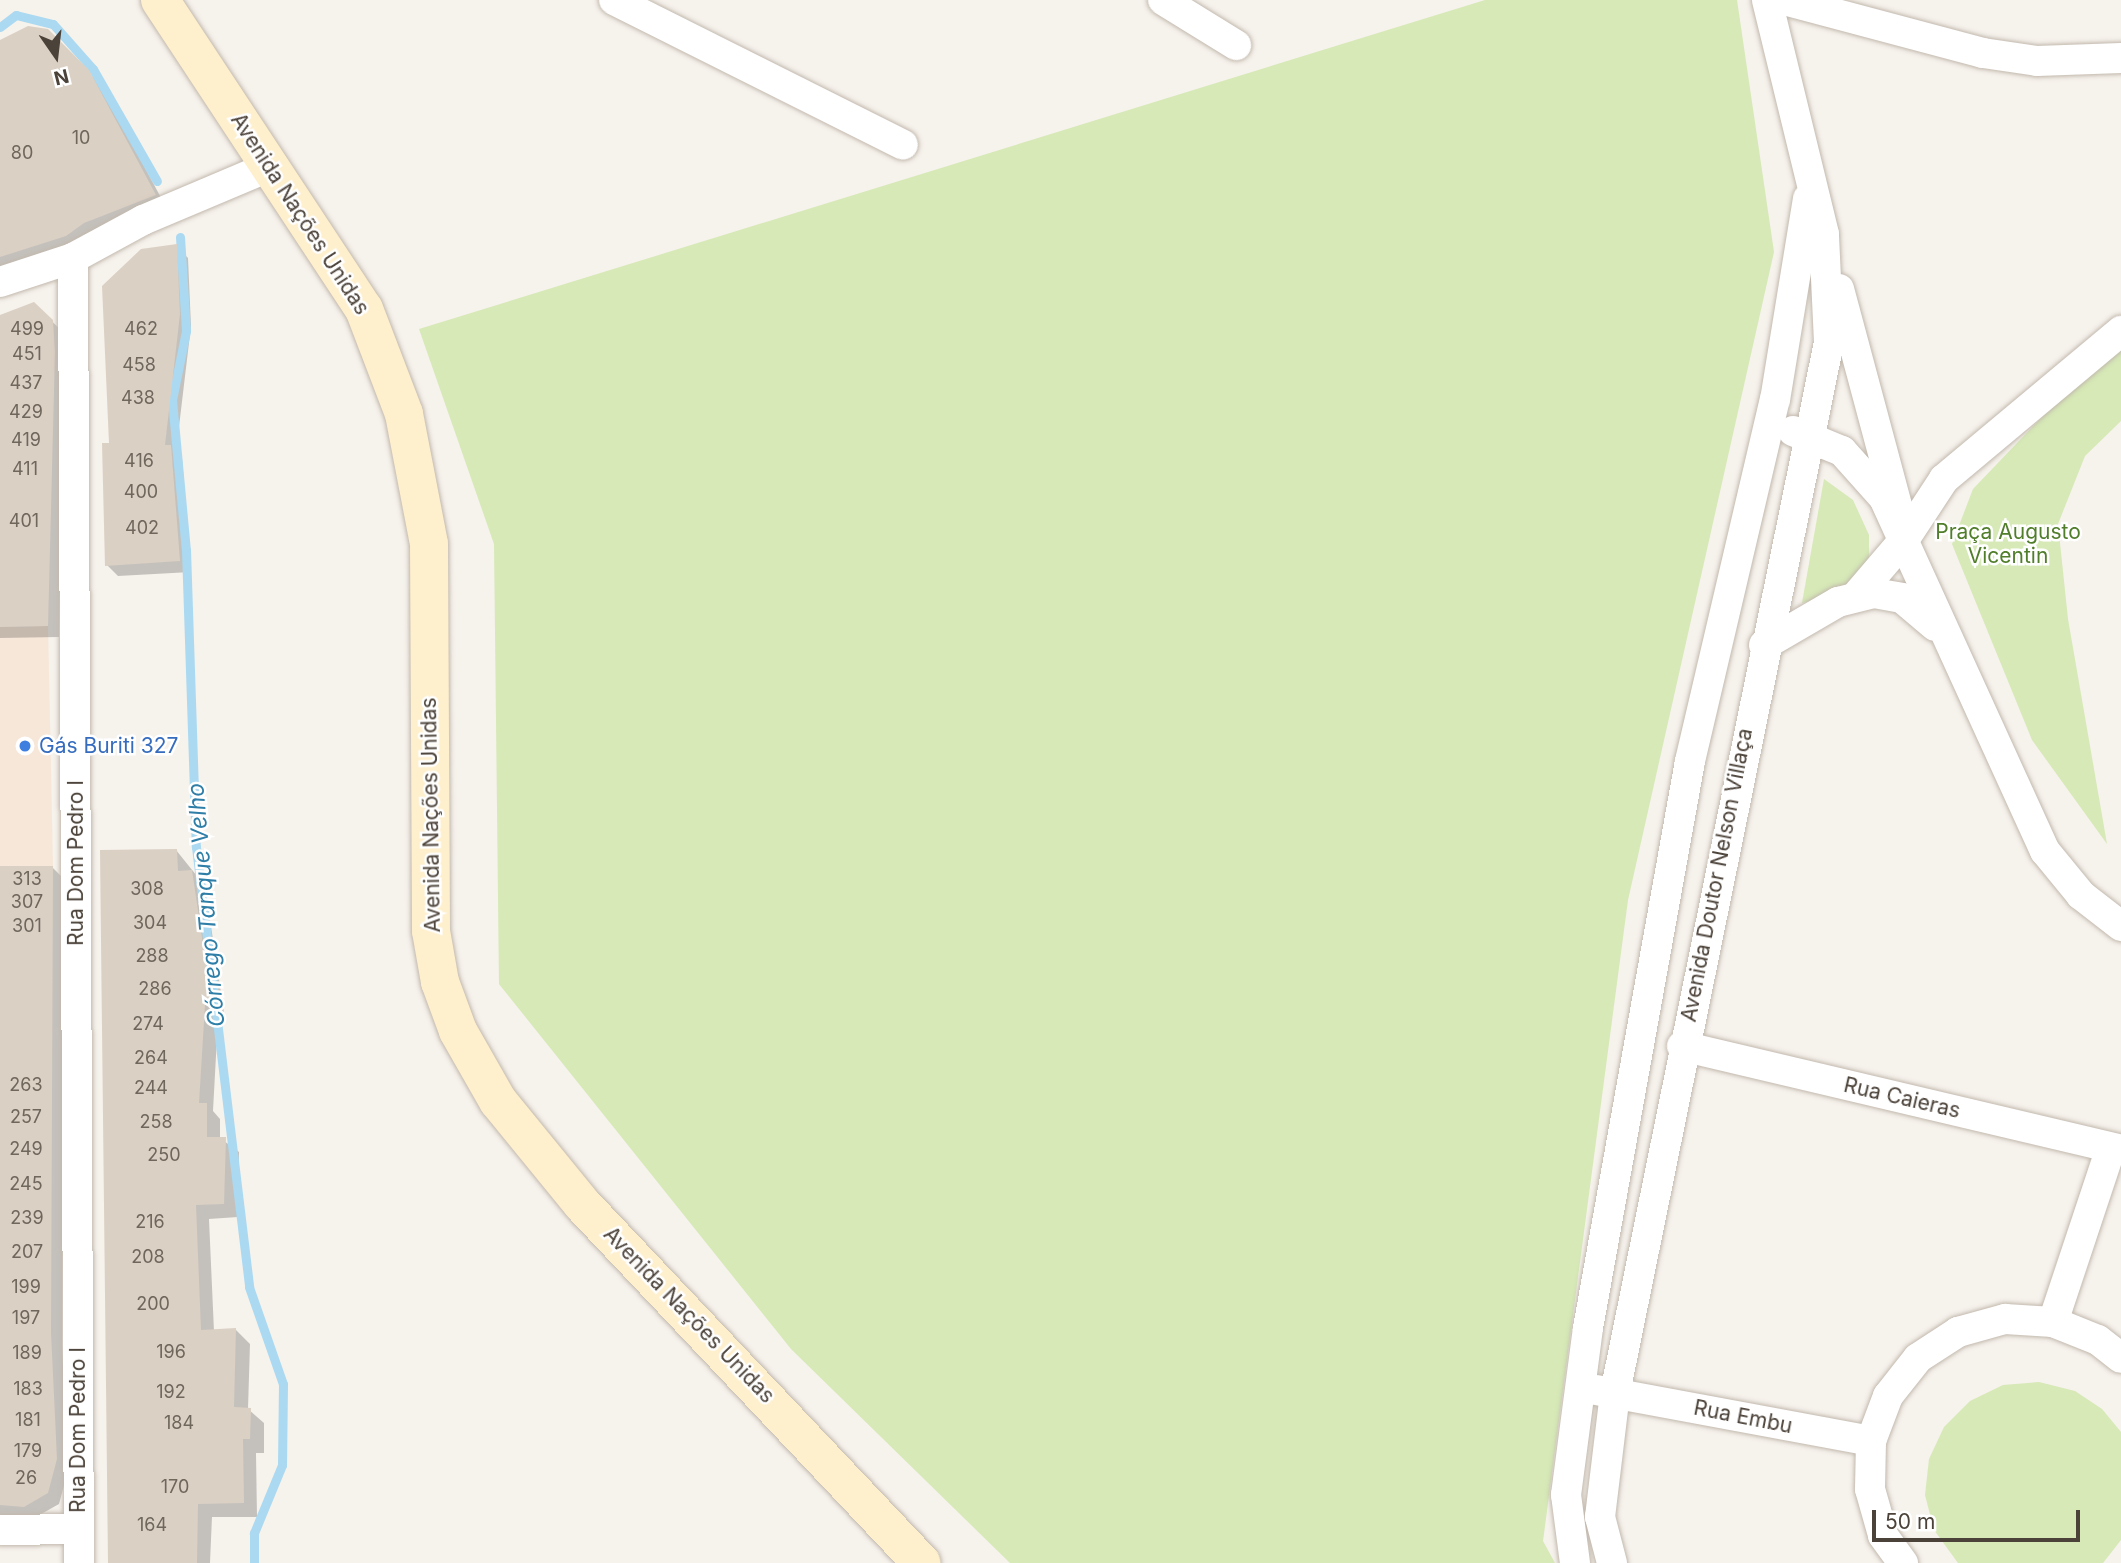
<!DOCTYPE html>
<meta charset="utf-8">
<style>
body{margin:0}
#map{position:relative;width:2121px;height:1563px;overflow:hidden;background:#f6f2ec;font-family:Inter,sans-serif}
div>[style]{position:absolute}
.commercial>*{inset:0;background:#f7e7d8}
.green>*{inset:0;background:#d6e9b6}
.shadow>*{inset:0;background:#0003}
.stream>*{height:9px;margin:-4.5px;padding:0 4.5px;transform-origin:4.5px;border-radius:4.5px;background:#aad9f1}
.building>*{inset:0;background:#dbd0c4}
.roads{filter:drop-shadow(0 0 2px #c2b9ae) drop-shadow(0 0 2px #c2b9ae)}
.street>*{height:30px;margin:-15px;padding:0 15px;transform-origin:15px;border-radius:15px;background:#fff}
.secondary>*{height:38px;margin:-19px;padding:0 19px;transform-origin:19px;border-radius:19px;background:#feefcd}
.dots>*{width:19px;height:19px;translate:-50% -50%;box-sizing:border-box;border:4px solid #fff;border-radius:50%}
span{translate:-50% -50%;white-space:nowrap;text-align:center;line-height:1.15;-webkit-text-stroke:5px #fff;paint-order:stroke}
.number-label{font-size:18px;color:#6f665c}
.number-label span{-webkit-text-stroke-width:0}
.street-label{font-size:21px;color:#4b4239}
.park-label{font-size:21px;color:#517e2b}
.shop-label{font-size:21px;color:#366cbe}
.left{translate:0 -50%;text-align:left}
.water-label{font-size:23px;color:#2e7ea7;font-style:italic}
.north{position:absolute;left:21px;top:21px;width:70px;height:70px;-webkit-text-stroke:5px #fff;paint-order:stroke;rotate:166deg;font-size:19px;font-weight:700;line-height:28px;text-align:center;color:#4b4239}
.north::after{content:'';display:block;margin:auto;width:24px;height:32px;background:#4b4239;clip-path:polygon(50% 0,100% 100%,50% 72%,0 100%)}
.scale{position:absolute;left:1872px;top:1510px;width:208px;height:32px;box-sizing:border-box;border:4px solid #4b4239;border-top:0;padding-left:9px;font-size:21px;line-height:24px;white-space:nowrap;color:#4b4239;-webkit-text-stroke:5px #fff;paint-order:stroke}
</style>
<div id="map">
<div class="commercial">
<div style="clip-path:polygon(48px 626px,53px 866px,0 866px,0 627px)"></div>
</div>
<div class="green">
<div style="clip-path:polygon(1485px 0,1737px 0,1774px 252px,1628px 900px,1543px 1541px,1555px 1563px,1010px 1563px,791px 1349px,499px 984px,494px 544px,419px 329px)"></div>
<div style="clip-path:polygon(2121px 347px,2121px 421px,2085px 456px,2058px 524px,2068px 619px,2107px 844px,2032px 740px,1952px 544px,1973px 489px,2041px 418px)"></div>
<div style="clip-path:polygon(1824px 479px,1853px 500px,1869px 535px,1869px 560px,1857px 582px,1829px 597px,1802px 603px)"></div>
<div style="clip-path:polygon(2039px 1382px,2075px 1391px,2102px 1409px,2121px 1432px,2121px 1540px,2103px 1563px,1958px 1563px,1934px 1530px,1925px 1495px,1929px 1459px,1944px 1427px,1970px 1401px,2003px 1385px)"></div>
</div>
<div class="shadow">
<div style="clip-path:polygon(47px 31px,100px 84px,166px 207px,0 270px,0 42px)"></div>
<div style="clip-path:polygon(176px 246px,188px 258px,191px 326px,176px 452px,182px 458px,191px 572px,118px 576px,107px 565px,111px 445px)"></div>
<div style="clip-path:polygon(34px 304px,64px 333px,59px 637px,0 638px,0 317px)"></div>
<div style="clip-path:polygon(176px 850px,205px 886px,225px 1019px,218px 1019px,213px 1111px,220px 1119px,220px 1138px,239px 1152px,238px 1217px,209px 1219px,214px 1331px,236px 1330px,250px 1344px,248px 1409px,264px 1423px,264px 1453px,256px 1453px,257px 1517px,212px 1517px,210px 1563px,110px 1563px)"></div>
<div style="clip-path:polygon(52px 867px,64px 879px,62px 1345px,68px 1471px,59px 1504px,36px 1517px,0 1517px,0 869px)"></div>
</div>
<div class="stream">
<div style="left:0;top:27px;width:20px;rotate:-37deg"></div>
<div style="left:16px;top:15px;width:38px;rotate:14deg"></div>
<div style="left:53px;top:24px;width:60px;rotate:48.4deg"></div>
<div style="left:93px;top:69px;width:129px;rotate:60.3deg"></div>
<div style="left:180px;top:237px;width:94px;rotate:86.3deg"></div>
<div style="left:186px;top:331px;width:70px;rotate:101.5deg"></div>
<div style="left:172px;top:400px;width:151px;rotate:84.7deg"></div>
<div style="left:186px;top:550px;width:297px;rotate:88.1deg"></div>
<div style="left:196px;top:847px;width:443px;rotate:83.1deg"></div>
<div style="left:249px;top:1287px;width:103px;rotate:70.7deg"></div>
<div style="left:283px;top:1384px;width:81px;rotate:90.7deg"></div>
<div style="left:282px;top:1465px;width:74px;rotate:112.4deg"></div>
<div style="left:254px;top:1533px;width:30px;rotate:90deg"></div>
</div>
<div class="building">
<div style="clip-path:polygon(28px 26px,48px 29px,89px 70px,156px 195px,84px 223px,66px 236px,0 257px,0 40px)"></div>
<div style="clip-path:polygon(177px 244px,180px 314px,165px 445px,171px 445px,180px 561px,105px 566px,102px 443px,109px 443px,102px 286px,141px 249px)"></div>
<div style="clip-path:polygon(34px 302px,53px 320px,55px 352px,48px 626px,0 627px,0 315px)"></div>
<div style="clip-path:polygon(177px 849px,178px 871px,192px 870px,212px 1005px,205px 1005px,199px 1103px,207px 1103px,207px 1137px,226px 1137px,224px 1204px,196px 1205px,201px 1330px,236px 1328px,234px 1407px,251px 1408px,250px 1439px,243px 1439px,244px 1503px,198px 1504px,197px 1563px,108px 1563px,100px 850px)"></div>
<div style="clip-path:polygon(0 866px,53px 866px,51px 1333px,57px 1459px,48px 1493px,24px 1507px,0 1505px)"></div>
</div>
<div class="roads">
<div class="street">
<div style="left:614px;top:0;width:323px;rotate:26.6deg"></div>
<div style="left:1163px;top:0;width:86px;rotate:31.7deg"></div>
<div style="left:1784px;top:0;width:206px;rotate:14.9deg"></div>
<div style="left:1983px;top:53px;width:55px;rotate:8.4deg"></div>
<div style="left:2037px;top:61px;width:84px;rotate:-2deg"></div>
<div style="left:73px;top:258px;width:1305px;rotate:89.74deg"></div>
<div style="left:0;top:282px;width:77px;rotate:-18.2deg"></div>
<div style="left:73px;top:258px;width:80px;rotate:-28.5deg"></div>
<div style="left:143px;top:220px;width:141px;rotate:-22.9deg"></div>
<div style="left:1839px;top:289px;width:224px;rotate:75deg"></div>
<div style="left:1793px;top:431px;width:53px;rotate:22.2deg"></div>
<div style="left:1842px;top:451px;width:63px;rotate:48.2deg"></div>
<div style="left:1884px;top:498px;width:388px;rotate:65.5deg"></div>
<div style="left:2045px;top:851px;width:57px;rotate:50.7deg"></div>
<div style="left:2081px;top:895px;width:51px;rotate:37.8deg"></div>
<div style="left:1857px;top:595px;width:72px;rotate:-49.5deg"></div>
<div style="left:1904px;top:540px;width:73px;rotate:-56.7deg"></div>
<div style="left:1944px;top:479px;width:231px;rotate:-39.9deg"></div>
<div style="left:1764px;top:645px;width:86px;rotate:-30.2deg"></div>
<div style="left:1838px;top:602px;width:37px;rotate:-14deg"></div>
<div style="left:1874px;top:593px;width:28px;rotate:10deg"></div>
<div style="left:1902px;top:598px;width:43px;rotate:40.3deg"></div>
<div style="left:1682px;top:1046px;width:451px;rotate:13.3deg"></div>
<div style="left:2053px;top:1322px;width:183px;rotate:-71.6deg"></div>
<div style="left:1596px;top:1390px;width:280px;rotate:10.5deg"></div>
<div style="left:0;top:1530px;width:79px;rotate:-0.7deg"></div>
<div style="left:1575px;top:1563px;width:69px;rotate:-97.5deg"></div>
<div style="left:1566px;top:1495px;width:168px;rotate:-82.5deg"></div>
<div style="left:1588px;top:1328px;width:576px;rotate:-79.8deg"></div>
<div style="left:1690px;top:761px;width:371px;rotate:-76.8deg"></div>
<div style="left:1775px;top:400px;width:204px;rotate:-80.7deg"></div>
<div style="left:1612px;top:1563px;width:48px;rotate:-104.6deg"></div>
<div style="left:1600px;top:1517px;width:125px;rotate:-83.1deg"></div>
<div style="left:1615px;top:1393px;width:1073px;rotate:-78.49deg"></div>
<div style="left:1829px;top:342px;width:108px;rotate:-92.7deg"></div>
<div style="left:1824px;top:234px;width:241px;rotate:-103.7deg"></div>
<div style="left:1903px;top:1563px;width:34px;rotate:-126deg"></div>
<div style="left:1883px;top:1535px;width:48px;rotate:-105.8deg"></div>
<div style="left:1870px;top:1489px;width:48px;rotate:-88.8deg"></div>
<div style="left:1871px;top:1441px;width:48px;rotate:-69.3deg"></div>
<div style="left:1888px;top:1396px;width:48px;rotate:-51.7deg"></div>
<div style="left:1918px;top:1358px;width:48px;rotate:-33deg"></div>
<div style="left:1958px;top:1332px;width:49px;rotate:-15.5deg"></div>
<div style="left:2005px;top:1319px;width:48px;rotate:3.6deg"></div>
<div style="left:2053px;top:1322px;width:48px;rotate:21.8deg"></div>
<div style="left:2098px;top:1340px;width:29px;rotate:38deg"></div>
</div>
<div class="secondary">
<div style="left:160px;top:0;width:370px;rotate:56.6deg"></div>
<div style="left:364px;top:309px;width:112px;rotate:69.1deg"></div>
<div style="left:404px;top:414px;width:132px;rotate:79.1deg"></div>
<div style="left:429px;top:544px;width:387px;rotate:89.7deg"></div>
<div style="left:431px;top:931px;width:52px;rotate:80deg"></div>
<div style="left:440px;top:982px;width:52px;rotate:69.8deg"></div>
<div style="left:458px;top:1031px;width:81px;rotate:60.3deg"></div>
<div style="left:498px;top:1101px;width:133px;rotate:50.8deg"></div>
<div style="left:582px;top:1204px;width:494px;rotate:46.6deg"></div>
</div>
</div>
<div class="dots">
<div style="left:25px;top:746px;background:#3f7fe0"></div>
</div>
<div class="number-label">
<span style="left:81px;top:138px">10</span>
<span style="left:22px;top:153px">80</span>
<span style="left:27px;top:329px">499</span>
<span style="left:141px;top:329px">462</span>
<span style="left:27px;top:354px">451</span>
<span style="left:139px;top:365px">458</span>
<span style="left:26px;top:383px">437</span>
<span style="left:138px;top:398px">438</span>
<span style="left:26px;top:412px">429</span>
<span style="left:26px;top:440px">419</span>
<span style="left:139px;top:461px">416</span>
<span style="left:25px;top:469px">411</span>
<span style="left:141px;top:492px">400</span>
<span style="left:24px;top:521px">401</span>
<span style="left:142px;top:528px">402</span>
<span style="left:27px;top:879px">313</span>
<span style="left:147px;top:889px">308</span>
<span style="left:27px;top:902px">307</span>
<span style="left:150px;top:923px">304</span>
<span style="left:27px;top:926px">301</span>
<span style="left:152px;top:956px">288</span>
<span style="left:155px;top:989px">286</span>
<span style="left:148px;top:1024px">274</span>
<span style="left:151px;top:1058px">264</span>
<span style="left:26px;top:1085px">263</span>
<span style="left:151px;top:1088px">244</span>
<span style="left:26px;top:1117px">257</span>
<span style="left:156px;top:1122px">258</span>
<span style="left:26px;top:1149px">249</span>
<span style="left:164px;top:1155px">250</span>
<span style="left:26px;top:1184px">245</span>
<span style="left:27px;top:1218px">239</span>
<span style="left:150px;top:1222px">216</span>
<span style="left:27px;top:1252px">207</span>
<span style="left:148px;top:1257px">208</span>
<span style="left:26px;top:1287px">199</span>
<span style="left:153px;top:1304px">200</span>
<span style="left:26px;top:1318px">197</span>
<span style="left:171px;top:1352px">196</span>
<span style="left:27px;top:1353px">189</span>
<span style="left:28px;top:1389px">183</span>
<span style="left:171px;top:1392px">192</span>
<span style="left:28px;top:1420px">181</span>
<span style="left:179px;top:1423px">184</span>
<span style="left:28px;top:1451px">179</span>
<span style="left:26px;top:1478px">26</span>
<span style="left:175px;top:1487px">170</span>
<span style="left:152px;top:1525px">164</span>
</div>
<div class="street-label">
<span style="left:300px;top:214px;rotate:57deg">Avenida Nações Unidas</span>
<span style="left:431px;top:815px;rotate:-91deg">Avenida Nações Unidas</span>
<span style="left:76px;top:863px;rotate:-90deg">Rua Dom Pedro I</span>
<span style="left:1717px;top:875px;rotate:-79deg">Avenida Doutor Nelson Villaça</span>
<span style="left:1902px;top:1098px;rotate:13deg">Rua Caieras</span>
<span style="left:689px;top:1315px;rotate:46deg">Avenida Nações Unidas</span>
<span style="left:1743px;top:1417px;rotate:11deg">Rua Embu</span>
<span style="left:78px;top:1430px;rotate:-90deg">Rua Dom Pedro I</span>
</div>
<div class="park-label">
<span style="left:2008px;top:544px">Praça Augusto<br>Vicentin</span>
</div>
<div class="shop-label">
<span class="left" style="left:39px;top:746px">Gás Buriti 327</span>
</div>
<div class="water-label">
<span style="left:206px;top:905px;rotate:-95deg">Córrego Tanque Velho</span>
</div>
<div class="north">N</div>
<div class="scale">50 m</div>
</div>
